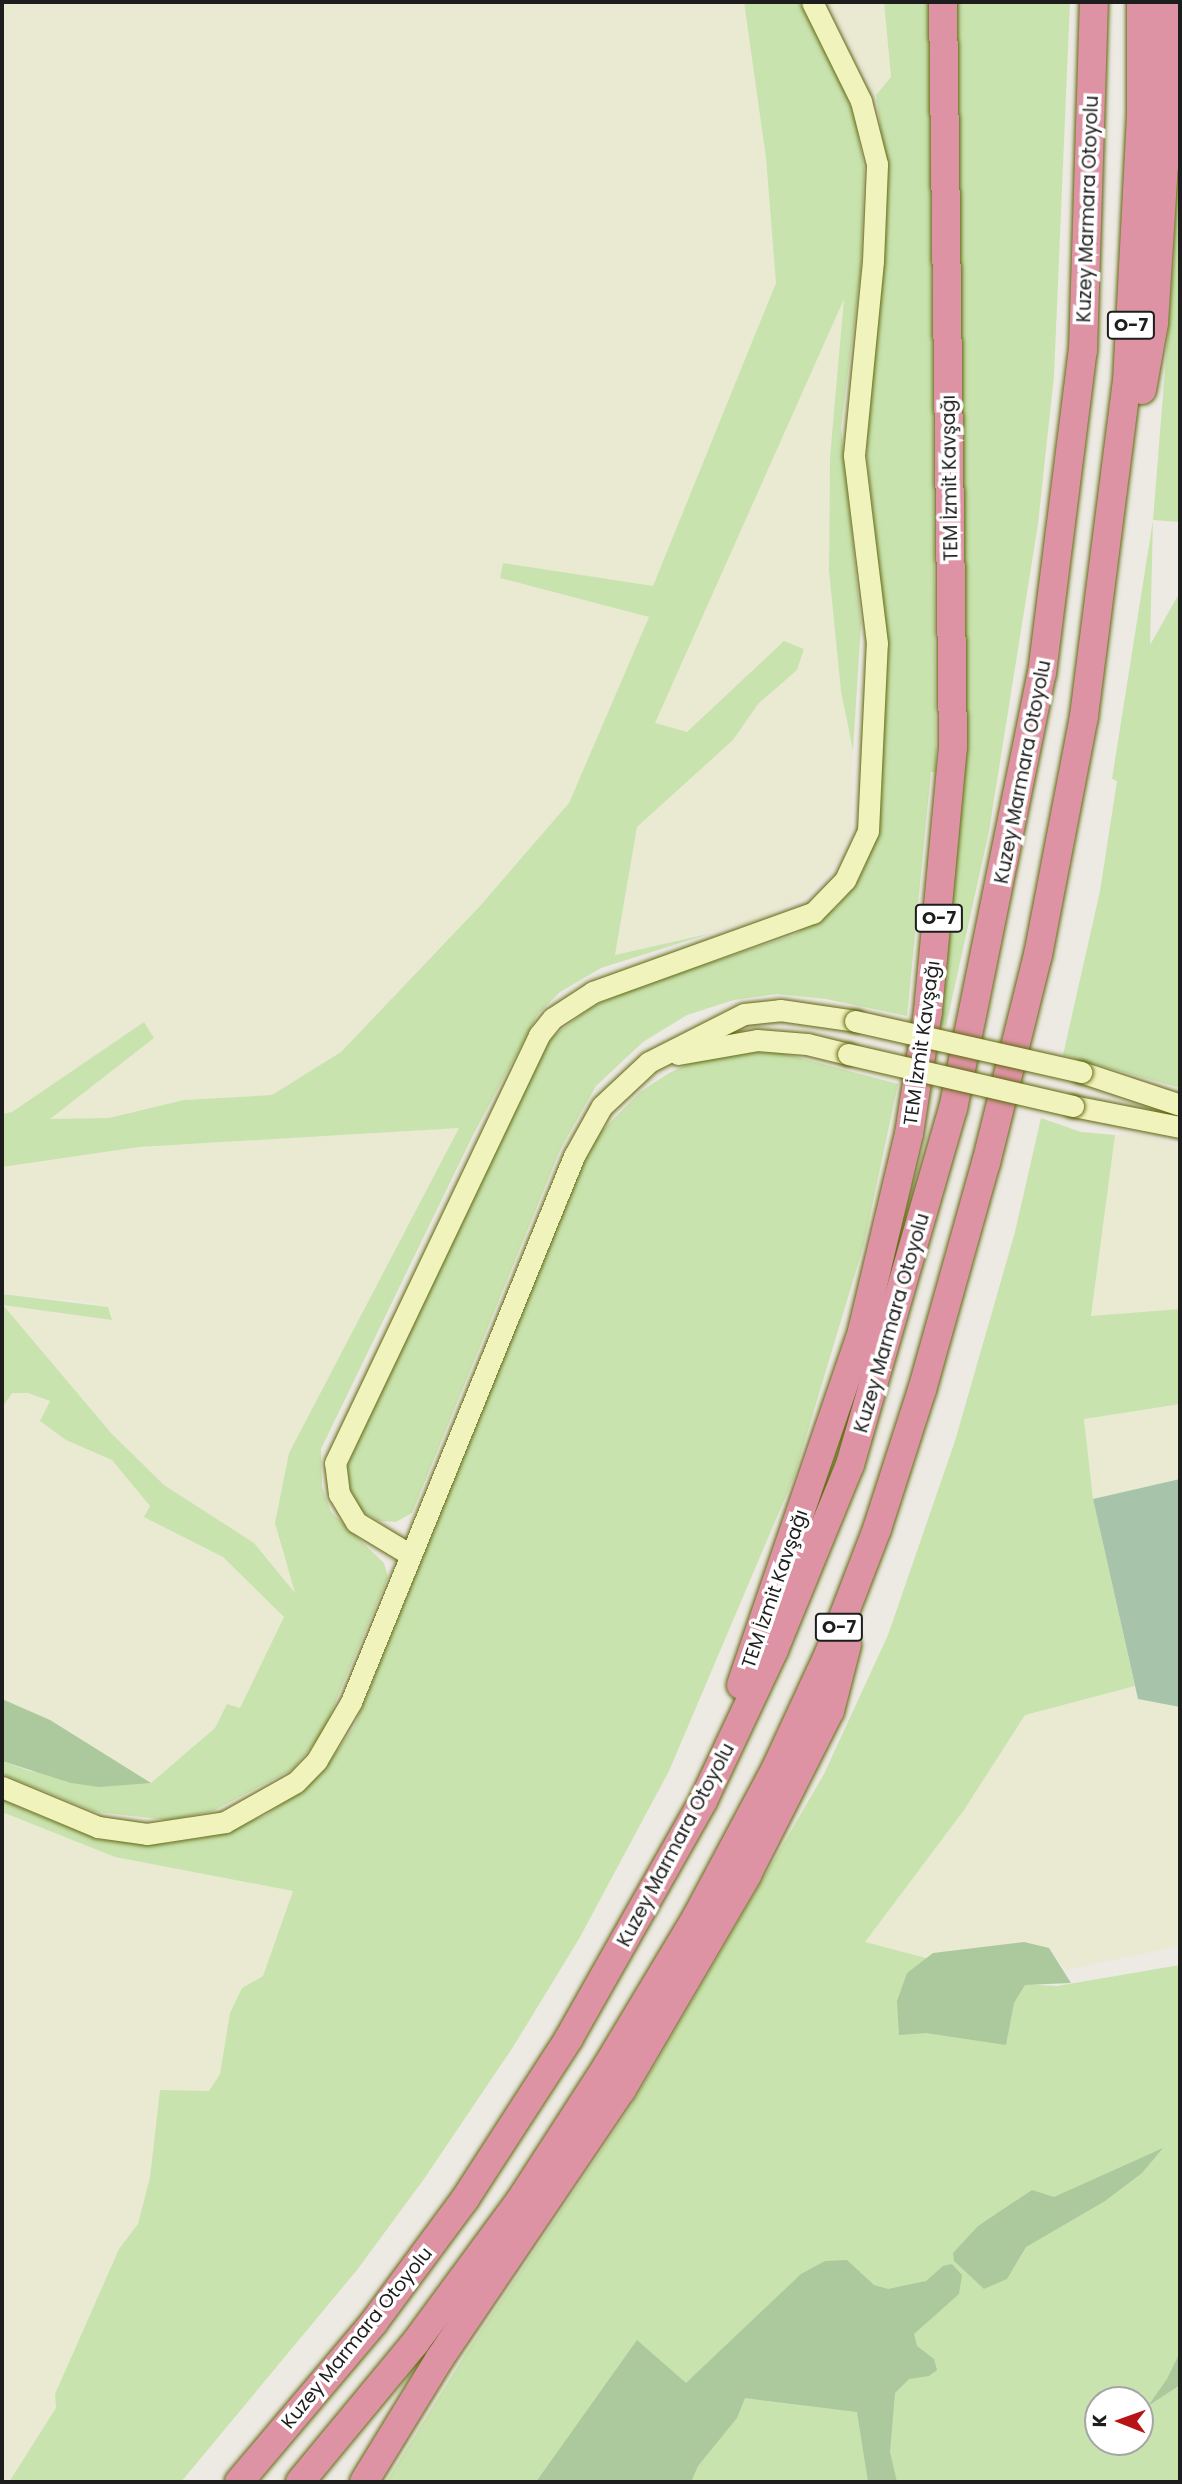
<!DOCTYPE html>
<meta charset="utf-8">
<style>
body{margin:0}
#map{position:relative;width:1182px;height:2484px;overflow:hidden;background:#edeae4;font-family:Poppins,sans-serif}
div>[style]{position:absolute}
.farmland>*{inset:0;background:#e9ead1}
.grass>*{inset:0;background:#c9e3ae}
.forest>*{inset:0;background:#abc99d}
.cemetery>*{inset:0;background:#a7c4ab}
.roads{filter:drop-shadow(0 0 2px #61690f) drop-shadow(0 0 2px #61690f)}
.secondary>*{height:21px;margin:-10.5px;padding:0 10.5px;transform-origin:10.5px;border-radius:10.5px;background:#f1f3bc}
.highway>*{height:28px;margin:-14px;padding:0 14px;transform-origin:14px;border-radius:14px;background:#dd93a3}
.bridges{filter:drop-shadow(0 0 2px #61690f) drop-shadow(0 0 2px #61690f)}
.secondary-bridge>*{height:21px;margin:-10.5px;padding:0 10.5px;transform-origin:10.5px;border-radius:10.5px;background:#f1f3bc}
span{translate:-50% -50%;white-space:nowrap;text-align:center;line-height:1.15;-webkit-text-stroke:7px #fff;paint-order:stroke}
.shield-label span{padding:2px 5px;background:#fff;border:2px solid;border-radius:5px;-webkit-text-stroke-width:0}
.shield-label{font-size:18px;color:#1d1d1d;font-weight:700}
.street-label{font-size:19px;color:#1d1d1d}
.frame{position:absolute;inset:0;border:4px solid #1d1d1d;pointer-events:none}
.north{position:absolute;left:1084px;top:2386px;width:70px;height:70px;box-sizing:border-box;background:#fff;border:2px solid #a5a5a5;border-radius:50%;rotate:271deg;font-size:19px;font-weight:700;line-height:28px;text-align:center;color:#1d1d1d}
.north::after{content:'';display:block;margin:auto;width:24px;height:32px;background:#b61418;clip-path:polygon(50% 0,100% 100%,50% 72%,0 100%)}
</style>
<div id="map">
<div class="farmland">
<div style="clip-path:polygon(2px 2px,744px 2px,766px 158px,776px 283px,653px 587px,504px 563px,500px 578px,649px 617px,569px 803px,480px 906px,341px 1052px,272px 1095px,184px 1100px,109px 1118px,49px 1119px,154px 1038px,144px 1022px,12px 1112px,2px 1114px)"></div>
<div style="clip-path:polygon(828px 2px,884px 2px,891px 77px,876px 95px)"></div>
<div style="clip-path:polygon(845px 297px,830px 457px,829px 571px,841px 691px,853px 751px,851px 829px,837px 863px,804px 898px,747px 923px,615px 956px,637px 827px,733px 740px,758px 704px,797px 670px,804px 649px,784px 642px,687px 732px,654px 724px)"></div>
<div style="clip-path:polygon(459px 1128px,289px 1453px,281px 1548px,297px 1596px,254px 1543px,164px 1485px,111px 1433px,2px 1304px,111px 1320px,108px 1307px,88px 1302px,2px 1294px,2px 1167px,139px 1147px)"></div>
<div style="clip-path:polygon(1141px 1134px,1180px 1147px,1180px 1309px,1091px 1317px,1115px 1135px)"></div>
<div style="clip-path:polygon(12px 1393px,28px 1393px,50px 1402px,90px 1450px,112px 1460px,137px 1487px,150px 1506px,145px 1517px,223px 1557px,284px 1617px,240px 1709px,227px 1704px,215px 1728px,151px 1783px,50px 1720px,2px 1699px,2px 1408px)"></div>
<div style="clip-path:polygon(1180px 1404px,1180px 1479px,1093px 1499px,1084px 1418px)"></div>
<div style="clip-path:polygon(1135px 1686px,1138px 1699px,1180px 1707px,1180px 1946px,1066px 1970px,1049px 1948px,933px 1953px,925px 1961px,864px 1942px,964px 1810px,1025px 1715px)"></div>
<div style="clip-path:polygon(2px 1812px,115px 1857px,293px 1891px,263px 1976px,242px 1988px,230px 2013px,220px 2074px,209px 2091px,160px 2090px,150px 2177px,138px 2224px,119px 2249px,55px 2393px,56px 2408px,9px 2482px,2px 2482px)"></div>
</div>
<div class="grass">
<div style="clip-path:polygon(744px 2px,799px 2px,840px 77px,855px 119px,864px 168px,861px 269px,841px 428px,861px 624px,853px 751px,841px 691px,829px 571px,830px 457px,844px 299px,655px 723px,687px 732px,784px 641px,804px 649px,797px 670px,758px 704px,733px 740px,637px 827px,615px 955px,712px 933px,601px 968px,560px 992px,538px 1014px,473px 1135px,321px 1449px,322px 1487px,331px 1512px,384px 1563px,388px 1577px,322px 1734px,293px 1769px,213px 1811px,168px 1820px,96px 1812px,2px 1774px,2px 1761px,30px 1771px,151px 1783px,215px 1728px,227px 1704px,240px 1708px,284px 1617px,223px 1557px,144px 1517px,150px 1506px,112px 1460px,66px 1440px,40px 1421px,50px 1401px,28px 1393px,12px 1393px,2px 1408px,2px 1294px,108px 1307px,112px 1320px,3px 1305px,111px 1433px,164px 1485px,254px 1543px,295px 1593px,275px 1523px,289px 1453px,459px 1128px,139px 1147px,2px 1167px,2px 1114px,12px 1112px,144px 1022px,154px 1038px,50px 1119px,109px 1118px,184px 1100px,272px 1095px,341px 1052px,480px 906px,569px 803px,649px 617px,500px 578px,503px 563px,653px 586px,776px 283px,766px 158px)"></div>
<div style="clip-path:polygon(884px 2px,929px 2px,936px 772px,931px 772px,907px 1016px,826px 999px,777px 994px,734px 1000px,687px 1015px,643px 1042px,596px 1086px,561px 1148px,412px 1513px,396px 1522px,379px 1521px,361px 1510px,350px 1489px,347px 1469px,355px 1444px,533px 1062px,554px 1036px,590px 1008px,630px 989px,794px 935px,836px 908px,860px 877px,878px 831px,887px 644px,867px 458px,867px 417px,886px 228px,887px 174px,876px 95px,891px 77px)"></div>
<div style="clip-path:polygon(956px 2px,1070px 2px,1054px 376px,1038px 524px,989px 831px,946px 1026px,939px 1024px,962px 780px)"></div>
<div style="clip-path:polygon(1180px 103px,1180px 522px,1153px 520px,1150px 645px,1180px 592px,1180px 1088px,1063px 1055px,1100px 891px,1117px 781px,1112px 779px,1153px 520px,1174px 257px)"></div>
<div style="clip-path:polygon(746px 1051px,774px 1051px,898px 1084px,864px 1244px,794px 1477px,669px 1771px,579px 1939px,513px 2047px,424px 2179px,357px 2270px,181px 2482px,9px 2482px,56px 2408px,55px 2394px,119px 2249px,138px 2224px,150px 2177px,160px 2090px,209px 2091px,220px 2074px,230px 2013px,242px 1988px,263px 1976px,293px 1891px,115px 1857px,2px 1812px,2px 1800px,99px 1840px,170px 1843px,205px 1837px,265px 1816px,320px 1775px,354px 1727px,571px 1190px,597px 1136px,640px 1092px,669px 1073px,693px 1062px)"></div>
<div style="clip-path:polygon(evenodd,1041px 1118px,1081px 1132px,1115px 1135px,1091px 1316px,1180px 1309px,1180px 1404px,1084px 1419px,1093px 1499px,1135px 1686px,1025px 1715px,964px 1810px,865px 1942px,1025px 1984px,1057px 1986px,1180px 1965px,1180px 2482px,386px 2482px,466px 2353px,633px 2103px,824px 1774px,888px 1635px,955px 1441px,1015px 1232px,1041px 1118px,1098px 2400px,1140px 2400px,1140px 2442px,1098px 2442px,1098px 2400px)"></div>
</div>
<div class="forest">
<div style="clip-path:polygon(2px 1699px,50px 1720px,151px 1783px,99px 1787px,71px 1783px,2px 1761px)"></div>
<div style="clip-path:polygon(1024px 1942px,1049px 1948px,1071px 1983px,1025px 1985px,1014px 2003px,1006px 2045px,926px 2033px,899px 2035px,897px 2001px,907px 1973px,933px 1953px)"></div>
<div style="clip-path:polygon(1163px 2148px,1142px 2173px,1105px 2201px,1026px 2247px,1007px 2279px,984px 2289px,954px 2261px,953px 2253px,978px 2226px,1032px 2190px,1054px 2197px)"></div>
<div style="clip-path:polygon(847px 2260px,874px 2285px,888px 2289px,926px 2281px,943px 2266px,952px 2264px,962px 2275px,959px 2294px,914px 2334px,917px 2346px,934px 2359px,937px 2370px,929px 2376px,909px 2379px,895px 2393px,890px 2452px,897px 2482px,868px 2482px,857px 2412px,745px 2398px,737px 2418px,698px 2466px,691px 2482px,536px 2482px,637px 2340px,686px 2383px,801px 2274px,825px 2261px)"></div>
<div style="clip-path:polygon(1180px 2352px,1180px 2385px,1148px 2406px,1167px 2379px)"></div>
</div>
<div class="cemetery">
<div style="clip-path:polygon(1180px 1479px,1180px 1707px,1138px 1699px,1093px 1499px)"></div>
</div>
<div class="roads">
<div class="secondary">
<div style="left:678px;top:1054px;width:80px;rotate:-10deg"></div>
<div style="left:757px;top:1040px;width:50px;rotate:4.6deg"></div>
<div style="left:807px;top:1044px;width:42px;rotate:13.7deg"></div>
<div style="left:1081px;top:1072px;width:104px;rotate:18.4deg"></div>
<div style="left:1073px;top:1106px;width:109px;rotate:11.1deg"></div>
<div style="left:409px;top:1554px;width:62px;rotate:-148.9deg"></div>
<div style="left:356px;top:1522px;width:33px;rotate:-121deg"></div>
<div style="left:339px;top:1494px;width:31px;rotate:-97deg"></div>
<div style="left:335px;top:1463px;width:474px;rotate:-64.5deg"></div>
<div style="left:539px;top:1035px;width:22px;rotate:-51deg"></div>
<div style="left:553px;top:1018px;width:48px;rotate:-33deg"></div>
<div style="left:593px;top:992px;width:234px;rotate:-19.8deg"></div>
<div style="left:813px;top:913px;width:46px;rotate:-45.9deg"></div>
<div style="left:845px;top:880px;width:54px;rotate:-64.9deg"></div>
<div style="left:868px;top:831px;width:188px;rotate:-87.3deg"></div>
<div style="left:877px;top:643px;width:189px;rotate:-97deg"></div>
<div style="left:854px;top:455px;width:195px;rotate:-84.4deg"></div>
<div style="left:873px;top:261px;width:97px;rotate:-87.6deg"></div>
<div style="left:877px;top:164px;width:65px;rotate:-104.3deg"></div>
<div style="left:861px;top:101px;width:110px;rotate:-116.3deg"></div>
<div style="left:2px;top:1787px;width:104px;rotate:22.6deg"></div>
<div style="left:98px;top:1827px;width:49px;rotate:8.1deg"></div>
<div style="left:147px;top:1834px;width:79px;rotate:-8.7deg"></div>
<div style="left:225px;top:1822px;width:81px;rotate:-29.4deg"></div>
<div style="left:296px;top:1782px;width:30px;rotate:-46deg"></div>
<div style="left:317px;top:1760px;width:67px;rotate:-59.6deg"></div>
<div style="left:351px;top:1702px;width:590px;rotate:-67.78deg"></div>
<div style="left:574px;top:1156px;width:57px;rotate:-60.8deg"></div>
<div style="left:602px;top:1106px;width:64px;rotate:-43.1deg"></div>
<div style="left:649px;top:1062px;width:106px;rotate:-26.8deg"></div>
<div style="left:744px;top:1014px;width:36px;rotate:-6deg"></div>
<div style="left:780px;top:1010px;width:76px;rotate:8.3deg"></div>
</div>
<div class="highway">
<div style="left:1142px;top:390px;width:68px;rotate:-79.8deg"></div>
<div style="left:1154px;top:323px;width:157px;rotate:-86.4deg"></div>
<div style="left:1164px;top:166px;width:164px;rotate:-89.3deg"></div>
<div style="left:741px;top:1685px;width:374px;rotate:-71.1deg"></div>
<div style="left:862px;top:1331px;width:203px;rotate:-76.6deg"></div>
<div style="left:909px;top:1134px;width:124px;rotate:-81.2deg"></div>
<div style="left:928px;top:1011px;width:265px;rotate:-84.6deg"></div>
<div style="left:953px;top:747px;width:745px;rotate:-90.77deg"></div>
<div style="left:239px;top:2482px;width:209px;rotate:-49.8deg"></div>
<div style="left:374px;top:2322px;width:153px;rotate:-53.5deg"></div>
<div style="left:465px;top:2199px;width:192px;rotate:-57.1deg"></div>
<div style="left:569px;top:2038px;width:272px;rotate:-60.5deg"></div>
<div style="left:703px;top:1801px;width:167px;rotate:-64.8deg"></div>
<div style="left:774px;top:1650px;width:200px;rotate:-67.7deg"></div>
<div style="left:850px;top:1465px;width:371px;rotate:-73.9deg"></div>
<div style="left:953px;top:1109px;width:445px;rotate:-78.5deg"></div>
<div style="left:1042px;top:673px;width:326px;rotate:-82.8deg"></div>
<div style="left:1083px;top:350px;width:348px;rotate:-88.2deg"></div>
<div style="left:300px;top:2482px;width:180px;rotate:-50.4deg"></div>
<div style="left:415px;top:2343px;width:179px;rotate:-53.6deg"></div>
<div style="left:521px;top:2199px;width:158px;rotate:-57.1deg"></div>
<div style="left:607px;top:2066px;width:175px;rotate:-59deg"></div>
<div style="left:697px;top:1916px;width:168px;rotate:-61.9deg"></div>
<div style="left:776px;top:1768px;width:129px;rotate:-65.2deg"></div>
<div style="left:830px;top:1651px;width:131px;rotate:-68.9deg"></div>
<div style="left:877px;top:1529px;width:146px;rotate:-72.1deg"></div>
<div style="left:922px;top:1390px;width:236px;rotate:-74.3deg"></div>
<div style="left:986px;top:1163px;width:214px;rotate:-76deg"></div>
<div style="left:1038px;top:955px;width:243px;rotate:-79.1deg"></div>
<div style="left:1084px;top:716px;width:337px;rotate:-82.7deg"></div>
<div style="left:1127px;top:382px;width:266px;rotate:-87deg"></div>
<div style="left:1141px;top:116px;width:114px;rotate:-90deg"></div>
<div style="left:364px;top:2482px;width:145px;rotate:-58.5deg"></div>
<div style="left:440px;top:2358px;width:323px;rotate:-55.9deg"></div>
<div style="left:621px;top:2091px;width:250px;rotate:-59.7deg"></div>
<div style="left:747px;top:1875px;width:184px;rotate:-63.2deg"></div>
<div style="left:830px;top:1711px;width:68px;rotate:-75.6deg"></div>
</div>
</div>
<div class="bridges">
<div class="secondary-bridge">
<div style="left:855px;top:1021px;width:232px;rotate:12.7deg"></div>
<div style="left:848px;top:1054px;width:231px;rotate:13deg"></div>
</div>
</div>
<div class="shield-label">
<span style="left:1131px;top:325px">O-7</span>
<span style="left:939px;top:918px">O-7</span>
<span style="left:839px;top:1627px">O-7</span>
</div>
<div class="street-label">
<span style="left:1088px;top:209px;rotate:-88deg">Kuzey Marmara Otoyolu</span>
<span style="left:950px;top:478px;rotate:-91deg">TEM İzmit Kavşağı</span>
<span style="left:1023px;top:772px;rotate:-79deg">Kuzey Marmara Otoyolu</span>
<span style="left:922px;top:1043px;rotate:-82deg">TEM İzmit Kavşağı</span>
<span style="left:892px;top:1323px;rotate:-74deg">Kuzey Marmara Otoyolu</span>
<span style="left:775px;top:1589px;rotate:-71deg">TEM İzmit Kavşağı</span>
<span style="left:676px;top:1845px;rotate:-62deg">Kuzey Marmara Otoyolu</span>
<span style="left:357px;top:2338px;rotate:-51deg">Kuzey Marmara Otoyolu</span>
</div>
<div class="frame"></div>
<div class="north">K</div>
</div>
